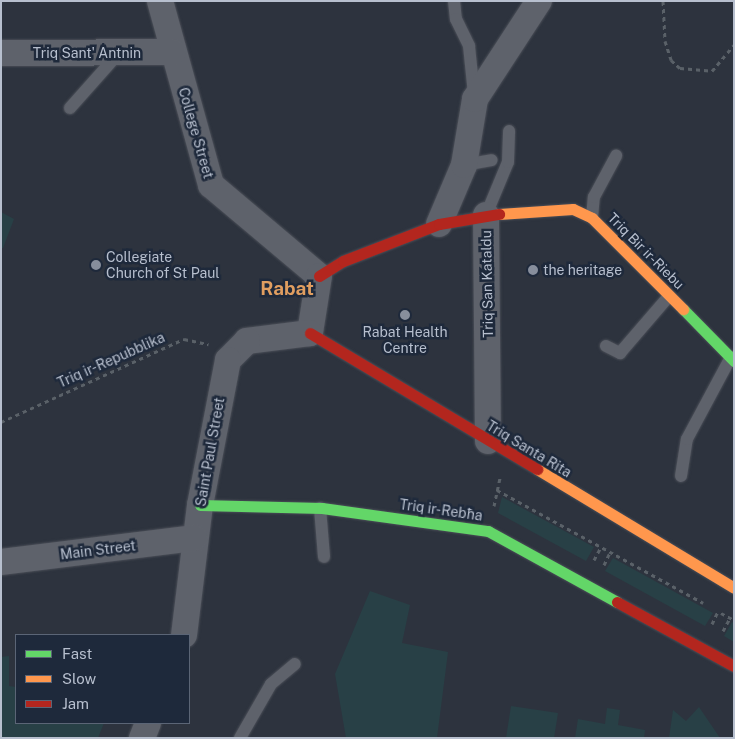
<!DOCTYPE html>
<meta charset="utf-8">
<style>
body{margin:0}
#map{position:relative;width:735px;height:739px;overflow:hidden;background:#2d333e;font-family:"Public Sans",sans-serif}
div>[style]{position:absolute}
.green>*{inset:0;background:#284046}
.path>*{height:3px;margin-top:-1.5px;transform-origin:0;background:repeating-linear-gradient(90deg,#5a6168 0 4px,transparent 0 8px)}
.roads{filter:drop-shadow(0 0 1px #4a4e57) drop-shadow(0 0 1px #4a4e57)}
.lane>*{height:12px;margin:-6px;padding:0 6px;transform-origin:6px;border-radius:6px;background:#5e626b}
.street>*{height:26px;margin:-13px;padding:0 13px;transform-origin:13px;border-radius:13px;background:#5e626b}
.fast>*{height:11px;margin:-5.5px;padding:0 5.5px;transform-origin:5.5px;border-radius:5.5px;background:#63d668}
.slow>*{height:11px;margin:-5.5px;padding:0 5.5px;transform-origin:5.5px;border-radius:5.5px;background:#ff974d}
.jam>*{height:11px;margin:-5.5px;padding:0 5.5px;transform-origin:5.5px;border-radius:5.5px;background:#b3261e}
.dots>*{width:14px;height:14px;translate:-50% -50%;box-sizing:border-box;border:2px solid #1e293b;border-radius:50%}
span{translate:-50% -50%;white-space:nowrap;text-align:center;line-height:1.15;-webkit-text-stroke:5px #1e293b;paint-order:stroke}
.street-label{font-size:14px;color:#b7bfce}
.poi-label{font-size:14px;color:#b7bfce}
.left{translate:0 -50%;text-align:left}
.district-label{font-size:19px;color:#e09e60;font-weight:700}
.frame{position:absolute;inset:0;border:2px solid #b7bfce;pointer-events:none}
.legend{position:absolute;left:15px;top:634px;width:175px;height:90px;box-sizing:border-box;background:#1e293b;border:1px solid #5b6576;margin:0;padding:6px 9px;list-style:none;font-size:15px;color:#b7bfce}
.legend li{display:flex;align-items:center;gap:10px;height:25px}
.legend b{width:25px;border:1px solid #5b6576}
</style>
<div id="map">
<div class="green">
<div style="clip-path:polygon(1px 212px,14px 219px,3px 248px,1px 248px)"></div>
<div style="clip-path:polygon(502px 497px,594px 547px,586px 561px,498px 513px)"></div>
<div style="clip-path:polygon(613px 558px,713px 613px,705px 626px,605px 571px)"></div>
<div style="clip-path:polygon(370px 591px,410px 605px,402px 643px,448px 652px,437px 738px,346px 738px,335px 674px)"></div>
<div style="clip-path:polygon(732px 622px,734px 623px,734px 642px,724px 636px)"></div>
<div style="clip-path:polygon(9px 656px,9px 686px,16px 687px,16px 723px,104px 723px,98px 738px,1px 738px,1px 657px)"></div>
<div style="clip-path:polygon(511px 706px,558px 713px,554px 738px,506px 738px)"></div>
<div style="clip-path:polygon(699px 707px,720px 738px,669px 738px,673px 710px,686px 721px)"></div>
<div style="clip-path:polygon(607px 708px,620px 710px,618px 725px,645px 730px,644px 738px,575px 738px,578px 719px,605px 724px)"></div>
</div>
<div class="path">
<div style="left:663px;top:1px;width:40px;rotate:87.1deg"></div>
<div style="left:665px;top:41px;width:20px;rotate:72deg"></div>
<div style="left:671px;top:60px;width:12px;rotate:42deg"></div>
<div style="left:680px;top:68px;width:32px;rotate:5deg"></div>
<div style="left:712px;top:71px;width:34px;rotate:-50deg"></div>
<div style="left:1px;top:422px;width:201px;rotate:-24.4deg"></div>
<div style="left:184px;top:339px;width:25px;rotate:12deg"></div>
<div style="left:497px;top:490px;width:235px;rotate:28.7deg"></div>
<div style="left:494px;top:506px;width:29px;rotate:-78deg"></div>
<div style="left:594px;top:560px;width:15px;rotate:-62deg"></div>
<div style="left:604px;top:565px;width:14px;rotate:-65deg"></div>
<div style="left:721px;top:613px;width:15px;rotate:28deg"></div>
<div style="left:712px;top:624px;width:14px;rotate:-65deg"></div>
<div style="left:723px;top:631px;width:15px;rotate:-62deg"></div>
</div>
<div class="roads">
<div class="lane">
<div style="left:454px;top:1px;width:18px;rotate:84deg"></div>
<div style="left:456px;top:19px;width:30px;rotate:64deg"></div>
<div style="left:469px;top:46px;width:48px;rotate:84.1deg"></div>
<div style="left:70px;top:108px;width:72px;rotate:-48.4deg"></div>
<div style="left:464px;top:165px;width:28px;rotate:-10deg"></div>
<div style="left:486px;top:215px;width:57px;rotate:-67.5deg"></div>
<div style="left:508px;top:162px;width:31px;rotate:-88deg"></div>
<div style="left:592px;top:218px;width:21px;rotate:-85deg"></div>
<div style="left:594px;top:197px;width:47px;rotate:-61.8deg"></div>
<div style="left:606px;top:346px;width:16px;rotate:27deg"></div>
<div style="left:620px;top:353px;width:75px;rotate:-49.3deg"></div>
<div style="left:681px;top:476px;width:37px;rotate:-81deg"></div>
<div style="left:687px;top:439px;width:93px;rotate:-61.8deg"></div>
<div style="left:320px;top:508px;width:49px;rotate:85.3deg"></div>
<div style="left:240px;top:738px;width:62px;rotate:-60.1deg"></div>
<div style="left:271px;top:684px;width:31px;rotate:-40deg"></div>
</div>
<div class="street">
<div style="left:160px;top:1px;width:191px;rotate:74.5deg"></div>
<div style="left:211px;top:185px;width:141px;rotate:40.1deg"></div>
<div style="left:319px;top:276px;width:58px;rotate:99deg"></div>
<div style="left:310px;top:333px;width:64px;rotate:172.8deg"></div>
<div style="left:247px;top:341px;width:27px;rotate:135deg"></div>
<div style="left:228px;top:360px;width:148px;rotate:100.9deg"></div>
<div style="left:200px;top:505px;width:131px;rotate:97deg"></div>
<div style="left:1px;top:53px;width:172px;rotate:-0.3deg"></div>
<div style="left:486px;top:215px;width:226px;rotate:89.5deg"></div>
<div style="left:439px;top:224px;width:64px;rotate:-67deg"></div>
<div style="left:464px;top:165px;width:67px;rotate:-80.5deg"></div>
<div style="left:475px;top:99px;width:117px;rotate:-56.9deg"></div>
<div style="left:1px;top:562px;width:195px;rotate:-7.1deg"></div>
<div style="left:142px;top:738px;width:16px;rotate:-68deg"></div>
</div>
<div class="fast">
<div style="left:683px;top:309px;width:73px;rotate:45.6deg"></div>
<div style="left:200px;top:505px;width:122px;rotate:1.4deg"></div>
<div style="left:322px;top:508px;width:168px;rotate:7.9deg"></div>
<div style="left:488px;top:531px;width:147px;rotate:28.8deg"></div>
</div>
<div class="slow">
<div style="left:499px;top:214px;width:74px;rotate:-3.9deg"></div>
<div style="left:573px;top:209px;width:21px;rotate:25deg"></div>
<div style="left:592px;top:218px;width:129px;rotate:45deg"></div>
<div style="left:537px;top:469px;width:230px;rotate:31.1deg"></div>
</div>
<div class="jam">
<div style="left:319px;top:276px;width:28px;rotate:-32deg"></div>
<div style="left:343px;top:261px;width:103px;rotate:-21.1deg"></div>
<div style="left:439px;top:224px;width:61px;rotate:-9.5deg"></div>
<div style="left:310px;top:333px;width:265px;rotate:30.9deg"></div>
<div style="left:617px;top:602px;width:133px;rotate:28.7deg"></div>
</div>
</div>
<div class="dots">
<div style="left:96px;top:265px;background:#878e9c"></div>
<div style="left:533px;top:270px;background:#878e9c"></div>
<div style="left:405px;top:315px;background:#878e9c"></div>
</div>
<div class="street-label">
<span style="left:87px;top:53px">Triq Sant' Antnin</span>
<span style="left:196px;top:133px;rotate:74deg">College Street</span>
<span style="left:646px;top:251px;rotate:45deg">Triq Bir ir-Riebu</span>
<span style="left:487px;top:284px;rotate:-91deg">Triq San Kataldu</span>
<span style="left:111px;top:360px;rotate:-24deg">Triq ir-Repubblika</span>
<span style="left:529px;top:449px;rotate:31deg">Triq Santa Rita</span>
<span style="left:210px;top:452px;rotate:-80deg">Saint Paul Street</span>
<span style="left:441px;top:510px;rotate:8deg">Triq ir-Rebħa</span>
<span style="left:98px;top:550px;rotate:-7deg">Main Street</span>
</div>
<div class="poi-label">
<span class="left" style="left:106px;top:265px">Collegiate<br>Church of St Paul</span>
<span class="left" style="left:543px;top:270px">the heritage</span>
<span style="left:405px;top:340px">Rabat Health<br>Centre</span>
</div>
<div class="district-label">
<span style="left:287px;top:289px">Rabat</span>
</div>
<div class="frame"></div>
<ul class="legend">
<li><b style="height:6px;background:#63d668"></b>Fast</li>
<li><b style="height:6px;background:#ff974d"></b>Slow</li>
<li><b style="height:6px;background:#b3261e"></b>Jam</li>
</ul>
</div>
